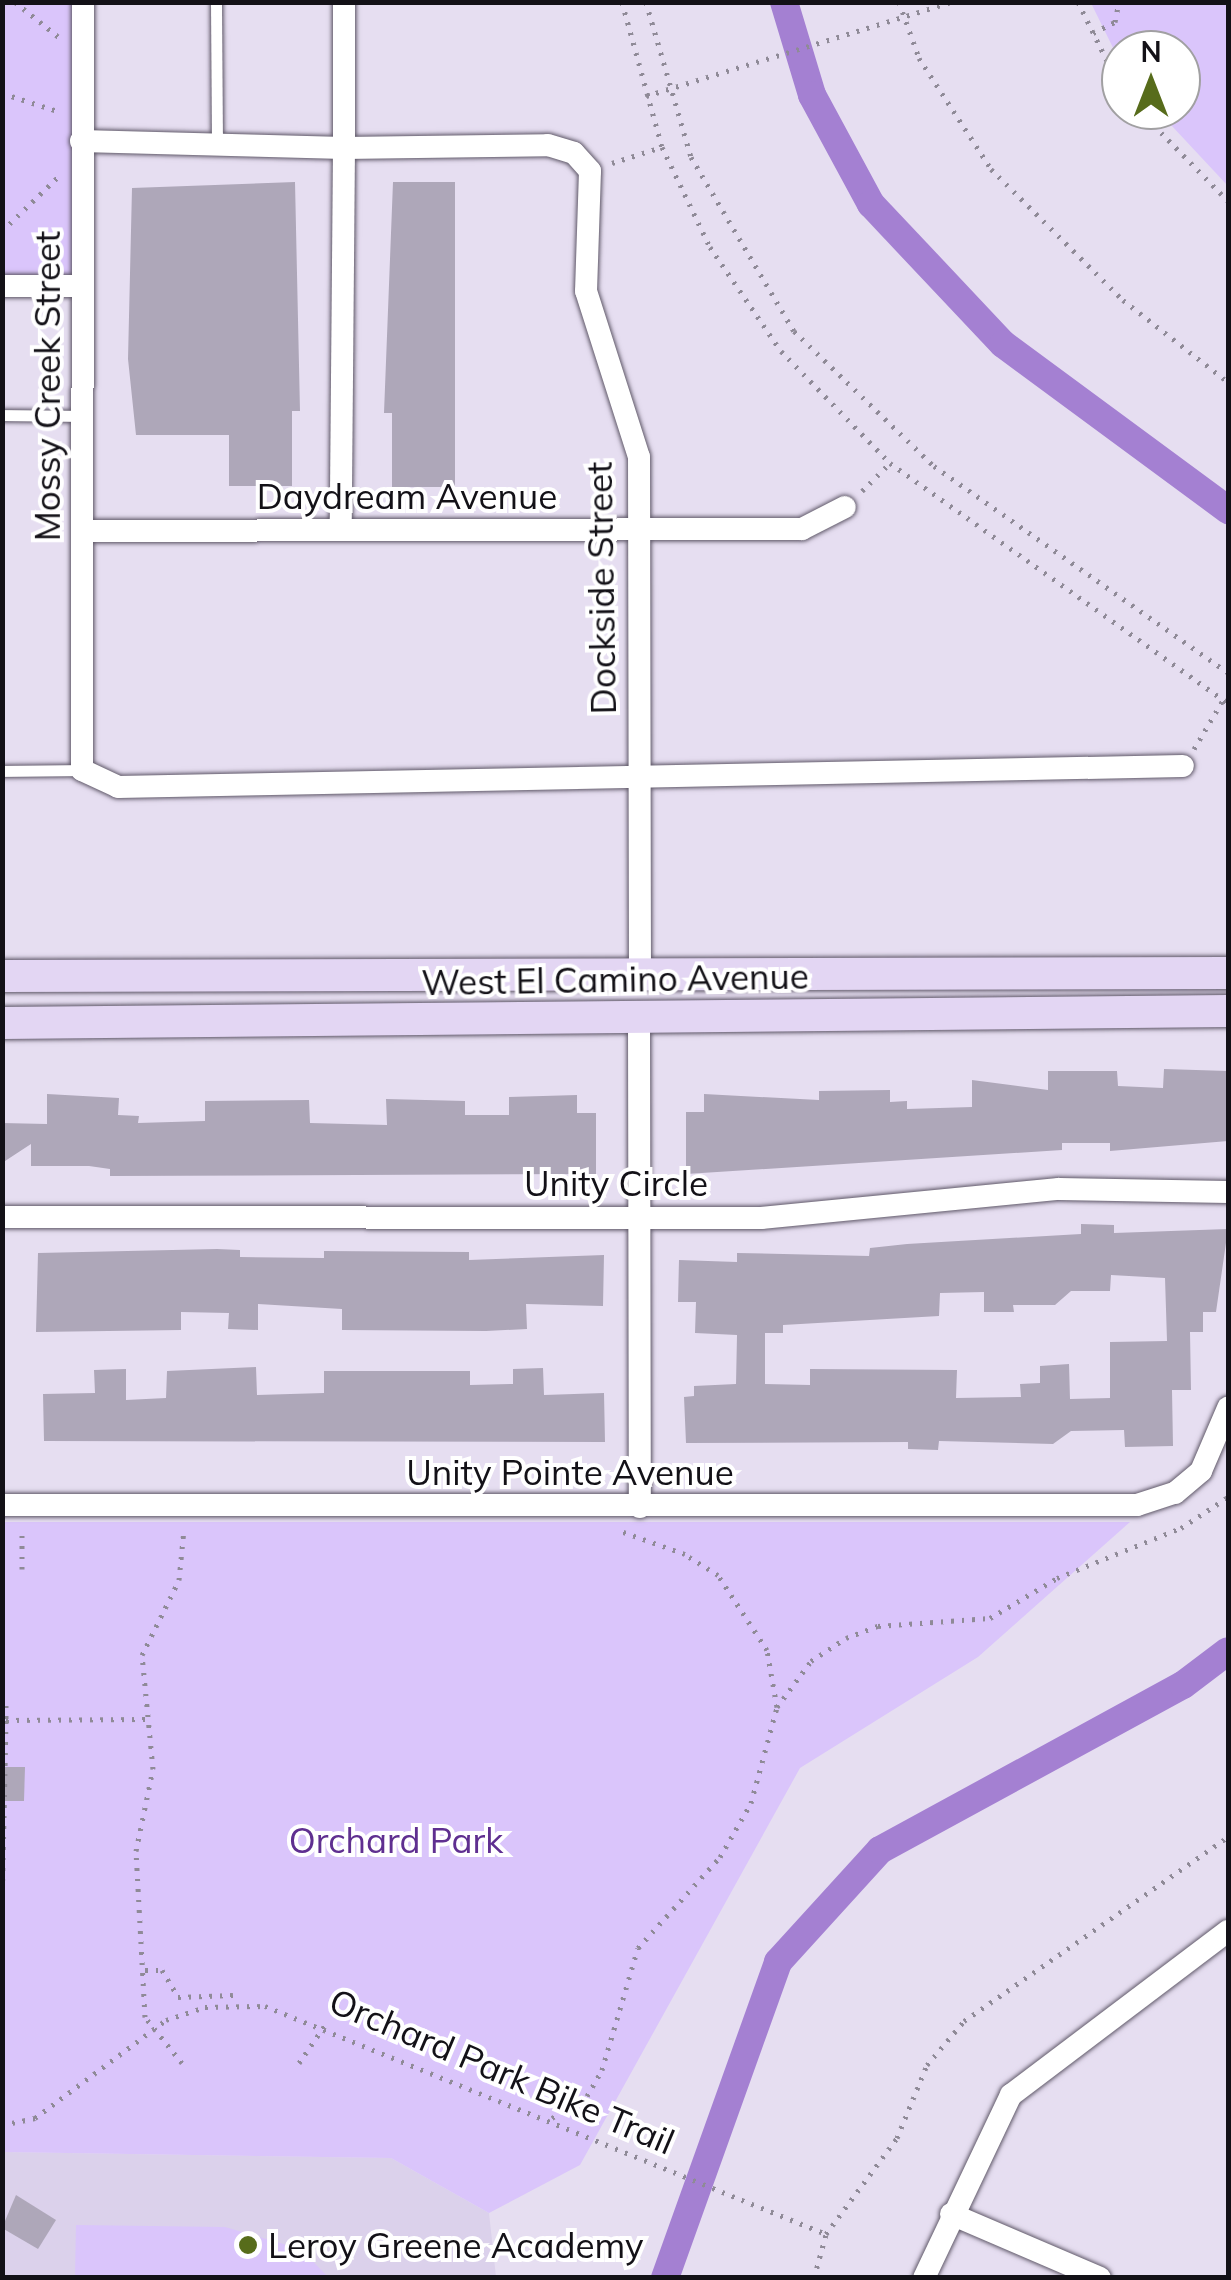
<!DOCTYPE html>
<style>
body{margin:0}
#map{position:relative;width:1231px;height:2280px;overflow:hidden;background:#e6def1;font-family:Mulish,sans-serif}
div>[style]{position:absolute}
.built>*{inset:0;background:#dbd1eb}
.green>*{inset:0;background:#dac5fb}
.canal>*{height:28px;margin:-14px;padding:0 14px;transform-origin:14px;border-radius:14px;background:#a480d2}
.building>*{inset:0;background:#aea7b9}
.path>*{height:5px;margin-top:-2.5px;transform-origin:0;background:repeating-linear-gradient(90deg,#8f8a97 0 2.5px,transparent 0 10.5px)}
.roads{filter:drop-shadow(0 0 2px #605969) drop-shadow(0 0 2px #605969)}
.lane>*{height:11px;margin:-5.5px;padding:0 5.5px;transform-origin:5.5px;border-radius:5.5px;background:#fff}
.street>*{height:22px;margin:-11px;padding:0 11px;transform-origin:11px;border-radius:11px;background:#fff}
.secondary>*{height:32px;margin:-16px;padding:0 16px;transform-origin:16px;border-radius:16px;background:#e3d6f3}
.dots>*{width:28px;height:28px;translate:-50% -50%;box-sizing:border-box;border:5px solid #fff;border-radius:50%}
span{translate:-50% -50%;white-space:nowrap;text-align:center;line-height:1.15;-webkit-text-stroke:8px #fff;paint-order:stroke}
.street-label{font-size:35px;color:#131117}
.park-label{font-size:35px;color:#5f2f90}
.poi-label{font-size:35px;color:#131117}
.left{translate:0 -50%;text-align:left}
.frame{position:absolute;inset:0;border:5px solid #131117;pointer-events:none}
.north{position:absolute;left:1101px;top:30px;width:100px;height:100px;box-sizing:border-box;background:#fff;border:2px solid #a1a0a2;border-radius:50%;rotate:0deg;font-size:28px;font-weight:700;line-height:40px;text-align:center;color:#131117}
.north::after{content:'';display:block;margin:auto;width:35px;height:45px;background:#576c1b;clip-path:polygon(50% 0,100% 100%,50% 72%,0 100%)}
</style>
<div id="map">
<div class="built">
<div style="clip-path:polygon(3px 2152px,391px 2158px,489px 2213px,496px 2277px,3px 2278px)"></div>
</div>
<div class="green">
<div style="clip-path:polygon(2px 3px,80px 3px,82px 286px,3px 286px)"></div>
<div style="clip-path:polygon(1091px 3px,1228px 3px,1228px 186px,1157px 110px,1181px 110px,1181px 50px,1121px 50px,1121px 64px)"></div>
<div style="clip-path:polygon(3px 1522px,1130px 1522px,978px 1657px,800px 1768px,580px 2165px,489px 2213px,391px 2158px,3px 2152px)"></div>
<div style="clip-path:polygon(76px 2225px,225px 2227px,301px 2249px,328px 2277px,75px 2277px)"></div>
</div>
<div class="canal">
<div style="left:784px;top:2px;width:97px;rotate:73.2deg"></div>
<div style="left:812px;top:95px;width:124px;rotate:61.6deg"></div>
<div style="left:871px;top:204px;width:192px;rotate:46.7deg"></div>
<div style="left:1003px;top:344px;width:280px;rotate:36.4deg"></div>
<div style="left:665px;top:2278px;width:336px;rotate:-70.3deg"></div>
<div style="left:778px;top:1962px;width:151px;rotate:-47.7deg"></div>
<div style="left:880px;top:1850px;width:345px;rotate:-28.6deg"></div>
<div style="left:1183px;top:1685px;width:56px;rotate:-37.1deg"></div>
</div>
<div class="building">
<div style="clip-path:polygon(295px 182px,300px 411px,292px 411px,292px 486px,229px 486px,229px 435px,136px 435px,128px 359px,132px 188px)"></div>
<div style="clip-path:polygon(393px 182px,455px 182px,455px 487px,392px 487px,392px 413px,384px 413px)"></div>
<div style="clip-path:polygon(1164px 1069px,1228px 1071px,1228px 1141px,1110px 1151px,1110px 1143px,1062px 1143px,1062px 1150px,686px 1174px,686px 1112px,704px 1112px,704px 1094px,819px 1100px,819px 1091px,890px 1090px,890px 1102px,907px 1101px,907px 1109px,972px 1107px,972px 1080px,1048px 1090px,1048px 1071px,1117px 1071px,1118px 1086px,1163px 1088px)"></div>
<div style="clip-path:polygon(47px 1094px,119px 1098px,118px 1115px,139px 1116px,138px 1123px,205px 1121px,205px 1101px,309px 1100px,310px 1123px,387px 1125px,386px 1099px,465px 1101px,465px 1115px,509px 1115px,509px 1097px,577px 1095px,577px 1113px,596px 1113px,596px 1174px,110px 1176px,110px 1169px,89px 1166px,31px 1166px,31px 1144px,2px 1163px,2px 1123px,47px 1124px)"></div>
<div style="clip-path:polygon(evenodd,1081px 1224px,1114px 1225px,1114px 1233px,1228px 1229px,1216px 1312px,1203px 1312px,1203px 1332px,1190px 1332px,1191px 1390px,1172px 1390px,1173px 1446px,1125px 1447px,1124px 1430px,1071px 1431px,1053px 1444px,939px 1441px,938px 1450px,908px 1449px,908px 1442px,686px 1443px,684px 1397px,694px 1396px,694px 1386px,736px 1384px,737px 1335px,695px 1333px,696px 1302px,678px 1302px,679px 1260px,737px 1262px,737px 1253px,869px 1256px,870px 1248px,907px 1244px,1081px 1234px,1081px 1224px,1111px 1275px,1165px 1278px,1167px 1341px,1110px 1342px,1110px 1398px,1070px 1399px,1069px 1364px,1040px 1366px,1040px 1383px,1020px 1384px,1021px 1397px,956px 1398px,957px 1370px,810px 1369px,810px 1385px,765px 1384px,765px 1333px,783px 1333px,783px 1325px,939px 1316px,940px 1293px,984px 1292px,984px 1312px,1014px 1312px,1013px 1305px,1055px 1305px,1071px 1291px,1110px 1291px,1111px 1275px)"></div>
<div style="clip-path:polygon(217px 1249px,240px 1250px,240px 1257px,324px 1258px,324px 1251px,469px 1252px,469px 1260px,604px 1255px,603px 1306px,526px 1304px,527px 1329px,486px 1331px,342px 1330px,342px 1309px,258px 1304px,258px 1330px,228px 1329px,229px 1313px,181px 1312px,181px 1330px,36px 1332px,38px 1253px)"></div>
<div style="clip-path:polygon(256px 1367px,257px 1395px,324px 1393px,324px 1371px,470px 1371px,470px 1385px,513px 1384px,513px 1369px,543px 1368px,544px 1395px,604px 1393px,605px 1442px,44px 1441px,43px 1394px,95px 1393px,94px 1370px,126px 1369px,126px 1400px,166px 1398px,167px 1371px)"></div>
<div style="clip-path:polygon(2px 1767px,25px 1767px,24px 1801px,2px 1801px)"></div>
<div style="clip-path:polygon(16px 2195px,56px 2220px,38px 2249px,2px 2228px)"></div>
</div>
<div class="path">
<div style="left:15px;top:2px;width:58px;rotate:38.7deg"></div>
<div style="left:622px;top:2px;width:150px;rotate:74.6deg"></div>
<div style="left:662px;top:147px;width:111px;rotate:64.4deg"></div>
<div style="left:710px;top:247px;width:126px;rotate:55.7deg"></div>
<div style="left:781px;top:351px;width:156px;rotate:45.8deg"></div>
<div style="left:890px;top:463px;width:415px;rotate:35.4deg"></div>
<div style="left:646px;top:2px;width:161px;rotate:73.8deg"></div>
<div style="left:691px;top:157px;width:202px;rotate:59.4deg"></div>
<div style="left:794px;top:331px;width:194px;rotate:44deg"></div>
<div style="left:934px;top:466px;width:360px;rotate:35.1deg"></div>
<div style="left:899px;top:2px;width:59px;rotate:70.3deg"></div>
<div style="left:919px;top:58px;width:132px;rotate:57deg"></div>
<div style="left:991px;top:169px;width:186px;rotate:44.8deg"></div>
<div style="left:1123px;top:300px;width:133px;rotate:38deg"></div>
<div style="left:1078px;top:2px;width:97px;rotate:63.7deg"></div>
<div style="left:1093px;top:33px;width:25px;rotate:-27deg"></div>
<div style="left:1115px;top:22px;width:20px;rotate:-79deg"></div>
<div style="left:2px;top:93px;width:62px;rotate:17.9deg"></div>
<div style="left:646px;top:96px;width:319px;rotate:-17.1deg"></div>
<div style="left:1139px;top:110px;width:127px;rotate:45.6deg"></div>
<div style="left:612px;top:163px;width:52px;rotate:-17.7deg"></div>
<div style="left:2px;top:231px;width:82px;rotate:-44deg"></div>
<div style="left:862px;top:491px;width:38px;rotate:-45deg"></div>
<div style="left:1194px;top:749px;width:57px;rotate:-59.4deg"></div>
<div style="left:22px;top:1569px;width:41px;rotate:-90deg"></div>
<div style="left:6px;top:1705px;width:15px;rotate:90deg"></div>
<div style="left:777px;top:1707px;width:57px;rotate:-53.5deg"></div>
<div style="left:811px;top:1661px;width:42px;rotate:-33.3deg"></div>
<div style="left:846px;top:1638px;width:34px;rotate:-21deg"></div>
<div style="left:878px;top:1626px;width:112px;rotate:-4.1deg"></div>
<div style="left:990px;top:1618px;width:78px;rotate:-30.8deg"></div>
<div style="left:1057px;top:1578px;width:134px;rotate:-22deg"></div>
<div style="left:1181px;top:1528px;width:56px;rotate:-33.4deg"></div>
<div style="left:2px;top:1912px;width:192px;rotate:-88.8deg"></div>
<div style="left:6px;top:1720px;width:139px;rotate:-0.4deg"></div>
<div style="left:145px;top:1970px;width:17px"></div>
<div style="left:162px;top:1970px;width:31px;rotate:59deg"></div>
<div style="left:178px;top:1997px;width:55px;rotate:-2.1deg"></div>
<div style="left:182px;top:2063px;width:59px;rotate:-128.8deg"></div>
<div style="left:145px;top:2017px;width:166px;rotate:-93.1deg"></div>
<div style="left:136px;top:1851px;width:84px;rotate:-78.3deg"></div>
<div style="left:153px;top:1769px;width:115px;rotate:-95.5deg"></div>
<div style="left:142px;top:1655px;width:84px;rotate:-63.7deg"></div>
<div style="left:179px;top:1580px;width:51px;rotate:-84.4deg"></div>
<div style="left:299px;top:2063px;width:46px;rotate:-55.6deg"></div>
<div style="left:552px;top:2118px;width:41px;rotate:-32.2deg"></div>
<div style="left:587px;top:2096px;width:30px;rotate:-60deg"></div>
<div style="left:602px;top:2070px;width:127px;rotate:-73.6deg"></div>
<div style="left:638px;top:1948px;width:122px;rotate:-48deg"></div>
<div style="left:720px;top:1857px;width:62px;rotate:-60.1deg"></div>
<div style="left:751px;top:1803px;width:99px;rotate:-74.8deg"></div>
<div style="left:777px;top:1707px;width:58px;rotate:-100deg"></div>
<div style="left:767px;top:1650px;width:90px;rotate:-123.2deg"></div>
<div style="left:718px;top:1575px;width:39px;rotate:-148deg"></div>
<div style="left:685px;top:1554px;width:71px;rotate:-160.3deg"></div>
<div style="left:2px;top:2125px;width:34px;rotate:-12deg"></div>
<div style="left:35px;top:2118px;width:164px;rotate:-36.8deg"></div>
<div style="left:166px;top:2020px;width:41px;rotate:-18.4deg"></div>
<div style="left:205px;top:2007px;width:60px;rotate:-1deg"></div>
<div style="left:265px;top:2006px;width:606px;rotate:22.12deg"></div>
<div style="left:814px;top:2278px;width:46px;rotate:-74.7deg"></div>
<div style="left:826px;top:2234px;width:119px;rotate:-53.5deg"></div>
<div style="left:897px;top:2138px;width:79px;rotate:-67.7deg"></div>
<div style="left:927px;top:2065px;width:57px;rotate:-49.9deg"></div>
<div style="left:964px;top:2021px;width:322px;rotate:-34.9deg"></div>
</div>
<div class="roads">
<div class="lane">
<div style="left:216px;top:2px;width:146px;rotate:89.6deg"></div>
<div style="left:2px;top:415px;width:80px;rotate:0.7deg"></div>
<div style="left:2px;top:771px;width:80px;rotate:-0.7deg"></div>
</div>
<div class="street">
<div style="left:83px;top:2px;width:768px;rotate:90.07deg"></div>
<div style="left:82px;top:770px;width:40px;rotate:25deg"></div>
<div style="left:118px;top:787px;width:1065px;rotate:-1.13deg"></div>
<div style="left:344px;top:2px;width:146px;rotate:90deg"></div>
<div style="left:344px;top:148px;width:204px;rotate:-0.8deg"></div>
<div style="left:548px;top:145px;width:27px;rotate:17deg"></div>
<div style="left:574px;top:153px;width:24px;rotate:48deg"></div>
<div style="left:590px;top:171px;width:120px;rotate:91.9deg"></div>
<div style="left:586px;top:291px;width:174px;rotate:72.3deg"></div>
<div style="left:639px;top:457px;width:518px;rotate:89.89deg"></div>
<div style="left:81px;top:141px;width:263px;rotate:1.5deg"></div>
<div style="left:344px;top:148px;width:381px;rotate:90.5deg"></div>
<div style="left:2px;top:286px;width:80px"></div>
<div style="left:83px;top:531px;width:719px;rotate:-0.16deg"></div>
<div style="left:802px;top:529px;width:48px;rotate:-27.1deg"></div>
<div style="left:639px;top:1020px;width:487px;rotate:89.9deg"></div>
<div style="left:2px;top:1217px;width:759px;rotate:0.08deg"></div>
<div style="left:761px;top:1218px;width:299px;rotate:-5.6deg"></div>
<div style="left:1059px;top:1189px;width:169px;rotate:1deg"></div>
<div style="left:2px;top:1505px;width:1135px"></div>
<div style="left:1137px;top:1505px;width:40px;rotate:-18deg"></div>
<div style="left:1175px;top:1493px;width:34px;rotate:-40deg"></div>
<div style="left:1201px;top:1471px;width:69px;rotate:-66.8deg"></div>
<div style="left:951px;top:2214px;width:162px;rotate:23.2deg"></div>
<div style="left:924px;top:2278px;width:203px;rotate:-64.6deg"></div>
<div style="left:1011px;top:2095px;width:272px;rotate:-37.1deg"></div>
</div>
<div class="secondary">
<div style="left:2px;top:976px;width:1226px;rotate:-0.14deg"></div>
<div style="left:2px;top:1023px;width:1226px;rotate:-0.56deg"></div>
</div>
</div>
<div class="dots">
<div style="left:248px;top:2245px;background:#576c1b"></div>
</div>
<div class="street-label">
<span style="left:47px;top:386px;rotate:-90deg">Mossy Creek Street</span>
<span style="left:407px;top:496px">Daydream Avenue</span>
<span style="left:601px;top:588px;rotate:-91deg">Dockside Street</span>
<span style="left:615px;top:979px;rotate:-1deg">West El Camino Avenue</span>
<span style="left:616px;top:1183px">Unity Circle</span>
<span style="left:570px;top:1472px">Unity Pointe Avenue</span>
<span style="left:502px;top:2071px;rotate:23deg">Orchard Park Bike Trail</span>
</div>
<div class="park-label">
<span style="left:396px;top:1840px">Orchard Park</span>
</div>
<div class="poi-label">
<span class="left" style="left:268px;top:2245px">Leroy Greene Academy</span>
</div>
<div class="frame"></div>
<div class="north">N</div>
</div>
